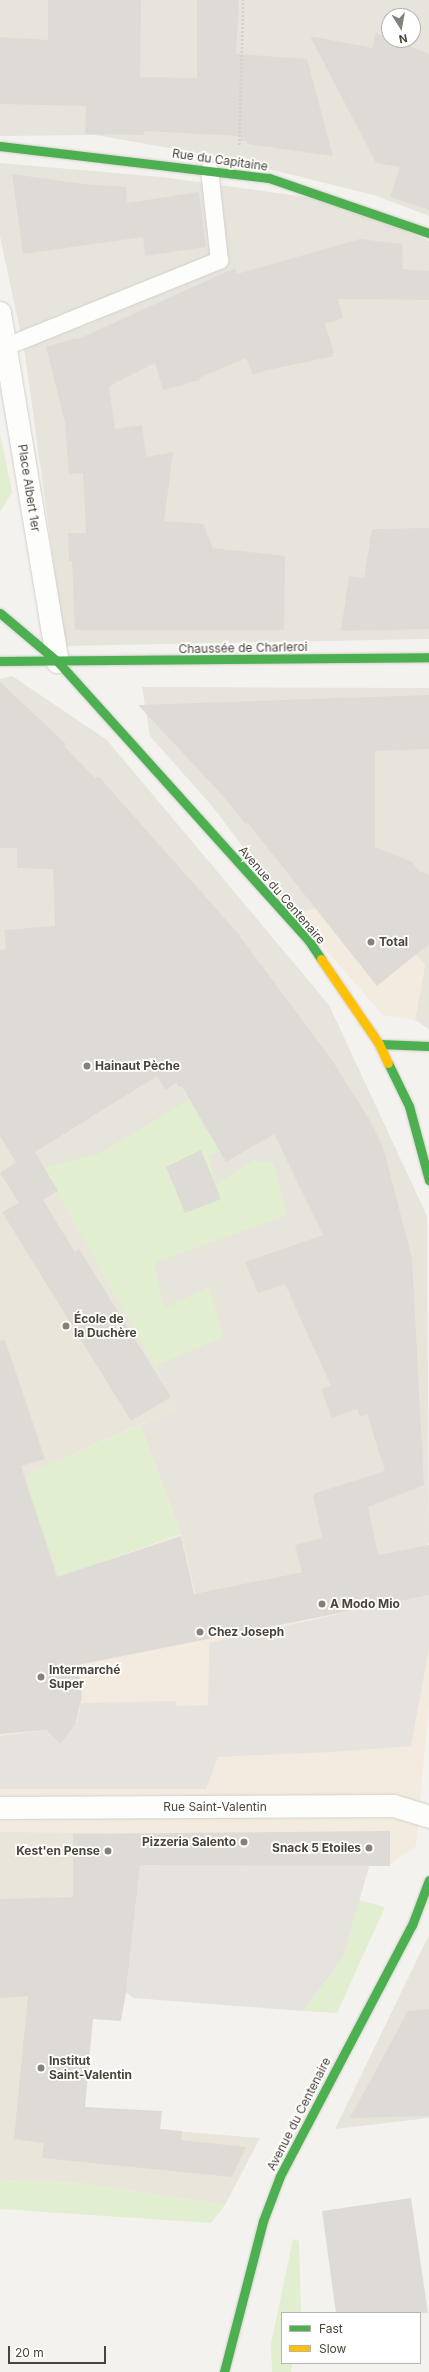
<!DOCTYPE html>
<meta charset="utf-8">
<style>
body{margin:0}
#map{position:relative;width:429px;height:2372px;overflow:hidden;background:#f4f2ee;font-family:Inter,sans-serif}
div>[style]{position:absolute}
.residential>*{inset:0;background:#e7e4dc}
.commercial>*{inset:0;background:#f3ebdf}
.education>*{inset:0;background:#eae5da}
.green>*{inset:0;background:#e1eecf}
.parking>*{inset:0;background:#e6e3df}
.building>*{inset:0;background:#dedbd6}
.path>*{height:2.5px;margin-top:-1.25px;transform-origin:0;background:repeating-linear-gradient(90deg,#d3d2cc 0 2px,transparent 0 4px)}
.roads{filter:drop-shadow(0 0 1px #d2d0cb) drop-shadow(0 0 1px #d2d0cb)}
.lane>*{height:17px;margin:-8.5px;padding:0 8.5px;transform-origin:8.5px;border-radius:8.5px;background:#fdfdfc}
.street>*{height:22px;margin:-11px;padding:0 11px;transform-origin:11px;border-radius:11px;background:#fdfdfc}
.fast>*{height:9px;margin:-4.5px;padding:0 4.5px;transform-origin:4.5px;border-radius:4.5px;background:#4caf50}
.slow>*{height:9px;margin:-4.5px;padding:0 4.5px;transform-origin:4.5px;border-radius:4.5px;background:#ffc107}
.dots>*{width:11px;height:11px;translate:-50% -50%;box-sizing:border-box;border:2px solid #fff;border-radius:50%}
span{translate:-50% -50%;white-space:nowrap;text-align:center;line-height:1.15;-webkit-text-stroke:3.5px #fff;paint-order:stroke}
.street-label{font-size:12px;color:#4b4439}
.poi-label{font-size:12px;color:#4b4439;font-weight:700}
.left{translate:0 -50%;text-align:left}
.right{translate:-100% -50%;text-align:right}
.legend{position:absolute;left:281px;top:2312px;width:140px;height:52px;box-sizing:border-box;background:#fff;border:1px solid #b7b4b0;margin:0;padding:5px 7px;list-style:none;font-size:12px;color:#4b4439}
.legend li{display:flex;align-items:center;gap:8px;height:20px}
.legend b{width:20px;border:1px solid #b7b4b0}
.north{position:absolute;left:381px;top:8px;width:40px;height:40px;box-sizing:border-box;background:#fff;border:1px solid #b7b4b0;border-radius:50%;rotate:169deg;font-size:11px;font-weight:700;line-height:16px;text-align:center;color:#4b4439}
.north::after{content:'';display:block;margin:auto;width:14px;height:18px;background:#868178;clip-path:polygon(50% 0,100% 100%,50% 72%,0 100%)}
.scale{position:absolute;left:8px;top:2346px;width:98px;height:18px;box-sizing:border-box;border:2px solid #4b4439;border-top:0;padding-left:5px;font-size:12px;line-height:14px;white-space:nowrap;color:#4b4439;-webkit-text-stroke:3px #fff;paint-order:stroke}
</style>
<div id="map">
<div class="residential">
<div style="clip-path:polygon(evenodd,0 0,429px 0,429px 216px,374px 195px,215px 156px,95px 135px,0 136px,0 0,389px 16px,413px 16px,413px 40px,389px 40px,389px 16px)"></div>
<div style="clip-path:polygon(0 163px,162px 177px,335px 201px,429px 241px,429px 639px,65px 646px,25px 355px,0 236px)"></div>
<div style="clip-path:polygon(12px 676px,107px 740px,329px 1005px,427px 1216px,429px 1543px,425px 1547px,195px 1594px,181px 1534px,140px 1425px,178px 1408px,66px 1207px,35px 1164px,0 986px,0 679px)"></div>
<div style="clip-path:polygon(142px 687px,429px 688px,429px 1029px,415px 1020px,425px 965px,328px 906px,294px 914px,212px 806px,150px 736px)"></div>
<div style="clip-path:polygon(429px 1935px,429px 2118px,335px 2129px)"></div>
</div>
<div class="commercial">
<div style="clip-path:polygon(372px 902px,425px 965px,415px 1020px,383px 1015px,294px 914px,328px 906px)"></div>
<div style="clip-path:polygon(181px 1534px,195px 1594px,340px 1564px,429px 1559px,429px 1704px,416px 1846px,391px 1864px,99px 1865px,99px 1833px,0 1833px,0 1594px,59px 1577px)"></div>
</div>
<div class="education">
<div style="clip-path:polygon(0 1135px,35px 1164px,66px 1207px,178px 1408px,34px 1471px,59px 1577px,0 1594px)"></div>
<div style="clip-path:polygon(0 1832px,99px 1833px,99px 1865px,140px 1865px,126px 1992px,101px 1993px,87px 2011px,80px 2123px,260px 2138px,225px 2205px,80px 2183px,0 2180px)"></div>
</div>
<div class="green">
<div style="clip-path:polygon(0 433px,12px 492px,0 512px)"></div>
<div style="clip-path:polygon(192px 1098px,205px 1131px,227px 1120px,233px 1145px,209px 1156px,216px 1184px,254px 1160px,273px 1163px,287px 1215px,154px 1263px,164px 1308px,209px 1287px,223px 1337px,155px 1366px,66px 1207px,38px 1169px,100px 1153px)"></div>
<div style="clip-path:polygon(140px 1425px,181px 1534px,59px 1577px,24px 1479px,34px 1471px)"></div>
<div style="clip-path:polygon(359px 1900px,385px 1907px,337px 2013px,303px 2011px,343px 1958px)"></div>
<div style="clip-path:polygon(0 2180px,80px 2183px,225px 2205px,211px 2223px,0 2209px)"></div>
<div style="clip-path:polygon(293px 2239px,299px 2241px,301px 2313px,282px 2313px,282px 2363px,293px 2363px,291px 2372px,272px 2372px,271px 2344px)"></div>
</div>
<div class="parking">
<div style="clip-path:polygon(429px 1594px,429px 1649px,411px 1746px,333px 1752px,218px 1757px,206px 1789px,0 1789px,0 1736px,46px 1730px,58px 1743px,77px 1722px,81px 1703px,176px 1701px,176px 1706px,208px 1705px,209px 1643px)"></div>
<div style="clip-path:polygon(370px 1863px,343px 1958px,303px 2011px,133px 1998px,126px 1992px,140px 1865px)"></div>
</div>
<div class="building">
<div style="clip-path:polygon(48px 0,141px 0,140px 77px,197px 78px,197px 0,239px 0,236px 54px,307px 59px,333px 156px,247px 144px,247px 141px,241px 141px,241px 136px,144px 131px,144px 135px,85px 134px,86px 106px,0 104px,0 37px,48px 40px)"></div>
<div style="clip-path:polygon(376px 33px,389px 38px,389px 40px,394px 40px,429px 54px,429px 210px,390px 197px,400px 167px,376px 163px,310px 36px,372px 48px)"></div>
<div style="clip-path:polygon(12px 174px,84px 184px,126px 187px,127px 203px,199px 192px,206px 247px,145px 256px,143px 237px,23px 254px)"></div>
<div style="clip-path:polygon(360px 239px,402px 244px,403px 269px,429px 271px,429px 300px,338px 299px,343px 318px,325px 324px,334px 353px,332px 354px,333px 356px,264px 371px,253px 375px,246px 358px,199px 378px,200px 380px,163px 390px,155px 363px,109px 386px,115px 429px,142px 425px,146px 457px,173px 452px,164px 521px,203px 524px,213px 548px,285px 556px,284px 630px,75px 630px,72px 561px,69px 561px,68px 533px,86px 533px,83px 473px,69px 474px,65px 423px,46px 347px,76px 338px,78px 339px,235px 268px,237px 274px)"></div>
<div style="clip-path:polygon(429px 528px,429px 629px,341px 631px,349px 576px,364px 578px,372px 529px)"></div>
<div style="clip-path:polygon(0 682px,66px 744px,64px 746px,95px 778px,99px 777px,236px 931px,332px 1060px,369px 1119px,383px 1147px,412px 1258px,424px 1485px,368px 1507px,378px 1555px,429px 1545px,429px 1595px,78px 1665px,82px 1697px,75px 1725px,60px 1744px,46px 1730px,0 1734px,0 1341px,5px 1340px,45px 1459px,21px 1466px,57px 1577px,181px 1536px,194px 1594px,302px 1572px,295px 1545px,322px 1538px,313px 1494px,385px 1471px,367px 1414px,360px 1417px,357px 1409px,332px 1418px,321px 1389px,331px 1386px,285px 1284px,258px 1293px,245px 1262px,323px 1235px,274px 1134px,226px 1162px,182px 1086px,179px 1087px,176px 1083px,165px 1090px,157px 1076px,35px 1152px,58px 1191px,43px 1200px,75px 1252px,79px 1249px,171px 1397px,131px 1421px,2px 1212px,19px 1203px,0 1173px,16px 1162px,0 1136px,0 950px,6px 949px,4px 930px,55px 926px,53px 869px,17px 868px,17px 848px,0 848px)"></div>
<div style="clip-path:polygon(429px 695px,429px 749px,375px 751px,375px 847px,412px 862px,419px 871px,429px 875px,429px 944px,377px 986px,247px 822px,246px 825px,223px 796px,138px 705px)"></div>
<div style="clip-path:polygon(201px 1150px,221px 1199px,185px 1213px,166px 1167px)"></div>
<div style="clip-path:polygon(390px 1831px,390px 1866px,140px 1865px,126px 1992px,121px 2021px,93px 2019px,85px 2107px,162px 2111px,160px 2129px,182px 2131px,181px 2140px,246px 2147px,232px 2177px,42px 2158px,44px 2143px,14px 2139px,28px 1996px,0 1998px,0 1899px,73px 1897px,73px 1834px)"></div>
<div style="clip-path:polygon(429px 2009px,429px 2116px,350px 2118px,408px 2011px)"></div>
<div style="clip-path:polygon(411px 2198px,428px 2313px,336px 2313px,322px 2211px)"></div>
</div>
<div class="path">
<div style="left:239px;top:145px;width:145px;rotate:-88.4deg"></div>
</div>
<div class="roads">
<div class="lane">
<div style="left:6px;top:346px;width:230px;rotate:-22deg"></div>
<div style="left:219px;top:260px;width:91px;rotate:-96.3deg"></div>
</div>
<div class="street">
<div style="left:0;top:313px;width:354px;rotate:80.6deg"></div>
<div style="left:0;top:1808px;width:394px;rotate:-0.3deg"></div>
<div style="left:394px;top:1806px;width:37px;rotate:17deg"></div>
</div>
<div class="fast">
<div style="left:0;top:146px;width:271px;rotate:6.8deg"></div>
<div style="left:269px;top:178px;width:169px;rotate:19deg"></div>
<div style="left:0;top:613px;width:76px;rotate:40.2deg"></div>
<div style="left:58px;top:662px;width:375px;rotate:48deg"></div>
<div style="left:309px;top:941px;width:22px;rotate:56deg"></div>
<div style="left:0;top:661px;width:429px;rotate:-0.5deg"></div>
<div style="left:379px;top:1044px;width:50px;rotate:2.3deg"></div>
<div style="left:388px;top:1063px;width:48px;rotate:64deg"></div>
<div style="left:409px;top:1106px;width:77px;rotate:74.9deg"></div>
<div style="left:224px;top:2372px;width:156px;rotate:-75.5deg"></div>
<div style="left:263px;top:2221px;width:48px;rotate:-69.3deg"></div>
<div style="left:280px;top:2176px;width:284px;rotate:-62.3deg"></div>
<div style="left:412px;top:1925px;width:48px;rotate:-69.3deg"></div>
</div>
<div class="slow">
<div style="left:321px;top:959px;width:103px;rotate:55.7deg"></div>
<div style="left:379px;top:1044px;width:21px;rotate:65deg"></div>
</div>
</div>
<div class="dots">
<div style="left:371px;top:942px;background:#868178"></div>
<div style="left:87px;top:1066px;background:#868178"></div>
<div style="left:66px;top:1326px;background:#868178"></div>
<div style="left:322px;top:1604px;background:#868178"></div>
<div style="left:200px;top:1632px;background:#868178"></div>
<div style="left:41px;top:1677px;background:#868178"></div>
<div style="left:244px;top:1842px;background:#868178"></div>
<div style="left:369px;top:1848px;background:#868178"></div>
<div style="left:108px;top:1851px;background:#868178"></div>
<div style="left:41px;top:2068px;background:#868178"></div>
</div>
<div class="street-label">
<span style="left:220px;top:160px;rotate:8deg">Rue du Capitaine</span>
<span style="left:29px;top:488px;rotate:81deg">Place Albert 1er</span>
<span style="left:243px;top:648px;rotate:-1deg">Chaussée de Charleroi</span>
<span style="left:282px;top:895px;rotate:49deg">Avenue du Centenaire</span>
<span style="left:215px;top:1807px">Rue Saint-Valentin</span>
<span style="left:299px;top:2114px;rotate:-63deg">Avenue du Centenaire</span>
</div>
<div class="poi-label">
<span class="left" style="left:379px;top:942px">Total</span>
<span class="left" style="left:95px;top:1066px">Hainaut Pèche</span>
<span class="left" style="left:74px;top:1326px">École de<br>la Duchère</span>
<span class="left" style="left:330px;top:1604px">A Modo Mio</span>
<span class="left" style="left:208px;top:1632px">Chez Joseph</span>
<span class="left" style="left:49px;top:1677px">Intermarché<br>Super</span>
<span class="right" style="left:236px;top:1842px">Pizzeria Salento</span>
<span class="right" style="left:361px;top:1848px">Snack 5 Etoiles</span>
<span class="right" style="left:100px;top:1851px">Kest'en Pense</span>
<span class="left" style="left:49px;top:2068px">Institut<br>Saint-Valentin</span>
</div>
<ul class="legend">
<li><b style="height:5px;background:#4caf50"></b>Fast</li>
<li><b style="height:5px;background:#ffc107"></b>Slow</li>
</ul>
<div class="north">N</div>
<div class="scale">20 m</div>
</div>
